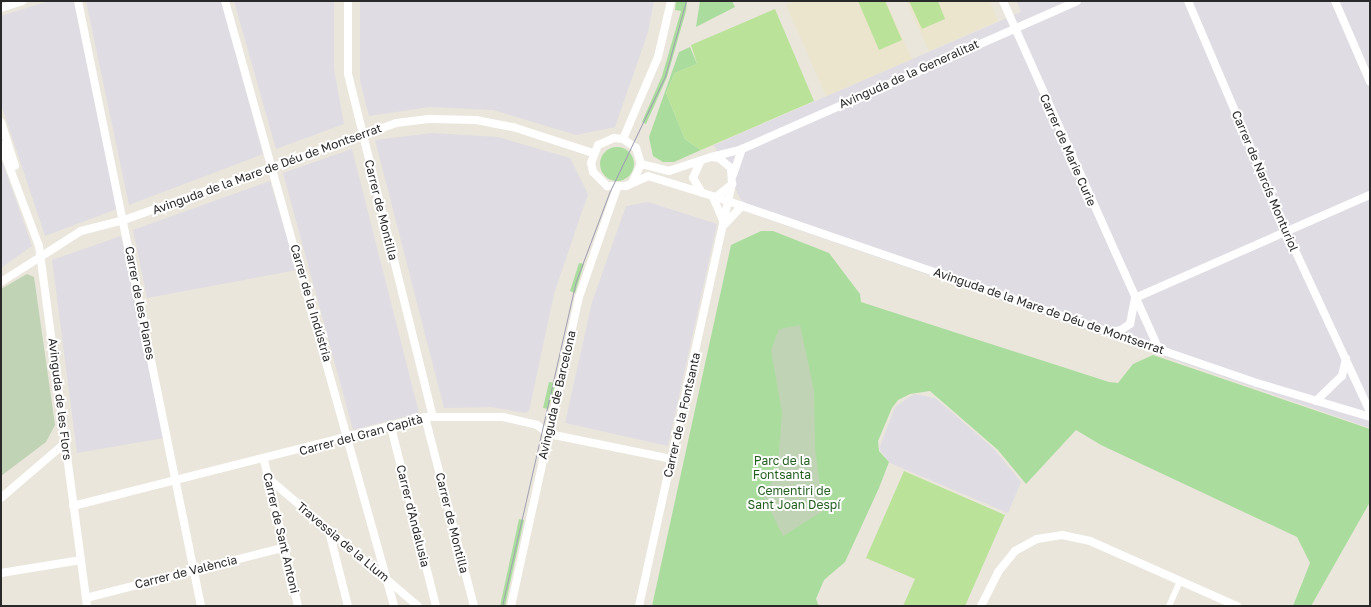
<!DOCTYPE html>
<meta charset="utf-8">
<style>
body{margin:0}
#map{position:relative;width:1371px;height:607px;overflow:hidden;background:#eae6dc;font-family:"Golos Text",sans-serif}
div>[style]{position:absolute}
.industrial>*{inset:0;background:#dfdce3}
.education>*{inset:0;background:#ebe5cd}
.green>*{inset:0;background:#aadd9d}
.round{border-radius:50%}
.cemetery>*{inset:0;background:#c0d3b5}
.pitch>*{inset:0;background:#bae399}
.pedestrian>*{height:6px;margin:-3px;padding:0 3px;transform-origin:3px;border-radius:3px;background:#fff}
.minor>*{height:8px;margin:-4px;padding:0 4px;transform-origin:4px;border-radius:4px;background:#fff}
.tram>*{height:1px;margin:-0.5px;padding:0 0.5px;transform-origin:0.5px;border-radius:0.5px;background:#a0a0b2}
span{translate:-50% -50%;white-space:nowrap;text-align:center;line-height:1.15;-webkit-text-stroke:4px #fff;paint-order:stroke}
.street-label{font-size:12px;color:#292929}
.park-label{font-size:12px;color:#256020}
.frame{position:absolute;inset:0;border:2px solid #292929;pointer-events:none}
</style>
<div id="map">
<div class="industrial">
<div style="clip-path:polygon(49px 1px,74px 1px,117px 209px,45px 236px,1px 104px,1px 16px)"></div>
<div style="clip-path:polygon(86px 1px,222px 1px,263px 154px,129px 205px)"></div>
<div style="clip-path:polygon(234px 1px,334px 1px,334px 69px,344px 124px,276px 149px)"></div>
<div style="clip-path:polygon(360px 1px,654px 1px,648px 32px,615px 127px,576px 135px,493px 110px,430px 107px,369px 116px,360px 81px)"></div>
<div style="clip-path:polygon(1017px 1px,1370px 1px,1370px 428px,747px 212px,714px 145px,1021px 12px)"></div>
<div style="clip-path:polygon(432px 133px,498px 137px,570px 158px,588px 194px,554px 294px,529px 411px,525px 413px,491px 407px,444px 408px,375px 140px)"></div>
<div style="clip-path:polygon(352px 149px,419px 413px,353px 430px,283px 173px)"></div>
<div style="clip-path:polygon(1px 158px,32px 246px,1px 268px)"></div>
<div style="clip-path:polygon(270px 181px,297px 270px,147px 298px,133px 230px)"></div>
<div style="clip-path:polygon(648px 202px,717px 224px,668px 446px,565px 423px,592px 302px,626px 206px)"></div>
<div style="clip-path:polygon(121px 236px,164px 438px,77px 453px,52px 260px)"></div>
<div style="clip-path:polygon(914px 394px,935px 398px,993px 448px,1021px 482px,1008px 513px,890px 463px,879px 449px,895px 407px)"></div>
</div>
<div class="education">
<div style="clip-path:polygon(795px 1px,886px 1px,912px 59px,826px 96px,786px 5px)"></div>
<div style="clip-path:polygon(906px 1px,990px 1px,998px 21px,929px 51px)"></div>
</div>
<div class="green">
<div style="clip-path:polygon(676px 1px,687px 1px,686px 11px,667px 77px,646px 124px,642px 122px,662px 76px,681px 11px,675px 10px)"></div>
<div style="clip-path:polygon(700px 1px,732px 1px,735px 7px,696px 27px)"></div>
<div style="clip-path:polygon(690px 47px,697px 64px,675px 73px,666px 93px,685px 139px,701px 150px,674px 162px,663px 162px,653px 156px,649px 137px,679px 52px)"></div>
<div class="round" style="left:600px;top:147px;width:34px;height:34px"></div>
<div style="clip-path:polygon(761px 231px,773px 231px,829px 253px,860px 294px,861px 302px,1109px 382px,1118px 383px,1133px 364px,1153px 355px,1370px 429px,1370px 502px,1311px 606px,1293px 606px,1310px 563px,1297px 537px,1101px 445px,1076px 430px,1026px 484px,998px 450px,930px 391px,910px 394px,898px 400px,892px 408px,878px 441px,879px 451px,889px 462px,879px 488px,845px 562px,824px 580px,816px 599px,819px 606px,652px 606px,731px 245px)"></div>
<div style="clip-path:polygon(579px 263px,584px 264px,575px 293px,570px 291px)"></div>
<div style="clip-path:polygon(549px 382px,556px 383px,548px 409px,543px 408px)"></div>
<div style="clip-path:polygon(519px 519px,524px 520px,505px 606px,500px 606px)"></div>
</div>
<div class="cemetery">
<div style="clip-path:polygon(27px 274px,34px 277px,55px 425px,46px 442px,1px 476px,1px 289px)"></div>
<div style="clip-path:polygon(800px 325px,814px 390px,815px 448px,823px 511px,783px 536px,762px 494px,777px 476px,782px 413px,771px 350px,779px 329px)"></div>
</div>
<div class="pitch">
<div style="clip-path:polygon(858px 1px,885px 1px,902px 40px,879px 50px)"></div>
<div style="clip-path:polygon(909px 1px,938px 1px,945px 19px,922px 29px)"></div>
<div style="clip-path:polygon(775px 9px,814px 101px,701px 150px,685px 139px,666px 93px,675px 73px,697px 64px,691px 45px)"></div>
<div style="clip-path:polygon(904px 471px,1005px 515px,965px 606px,903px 606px,915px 579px,866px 558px)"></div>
</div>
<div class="pedestrian">
<div style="left:1169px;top:606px;width:27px;rotate:-66deg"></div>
</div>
<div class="minor">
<div style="left:78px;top:1px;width:617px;rotate:78.51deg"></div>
<div style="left:225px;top:1px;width:628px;rotate:74.39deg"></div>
<div style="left:348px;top:1px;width:73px;rotate:90deg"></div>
<div style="left:348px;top:74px;width:353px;rotate:76.1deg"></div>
<div style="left:1003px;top:1px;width:382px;rotate:65.9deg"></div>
<div style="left:1188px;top:1px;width:252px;rotate:66.9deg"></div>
<div style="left:1287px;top:233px;width:197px;rotate:65.1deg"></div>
<div style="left:1335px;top:1px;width:88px;rotate:66.6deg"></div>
<div style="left:1px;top:8px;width:23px;rotate:-18deg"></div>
<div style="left:1px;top:122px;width:46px;rotate:72.3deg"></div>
<div style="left:623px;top:139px;width:89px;rotate:-66.9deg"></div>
<div style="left:658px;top:57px;width:57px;rotate:-76.9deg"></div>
<div style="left:1px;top:145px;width:108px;rotate:69.4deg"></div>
<div style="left:39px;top:246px;width:363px;rotate:82.4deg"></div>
<div style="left:711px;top:157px;width:32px;rotate:-14deg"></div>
<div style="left:742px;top:149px;width:366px;rotate:-23.8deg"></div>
<div style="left:700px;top:162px;width:17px;rotate:114deg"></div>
<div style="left:693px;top:178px;width:17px;rotate:59deg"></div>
<div style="left:733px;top:175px;width:28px;rotate:-71deg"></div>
<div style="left:633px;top:181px;width:19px;rotate:-65deg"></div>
<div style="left:641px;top:164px;width:17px;rotate:-107deg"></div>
<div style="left:636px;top:148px;width:16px;rotate:-145deg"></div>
<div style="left:623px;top:139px;width:9px;rotate:-174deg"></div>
<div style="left:614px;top:138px;width:17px;rotate:156deg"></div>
<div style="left:598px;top:145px;width:19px;rotate:111deg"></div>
<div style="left:591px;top:163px;width:9px;rotate:77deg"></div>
<div style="left:593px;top:172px;width:20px;rotate:45deg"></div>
<div style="left:607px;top:186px;width:19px"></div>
<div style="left:626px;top:186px;width:24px;rotate:-24deg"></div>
<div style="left:648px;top:176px;width:71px;rotate:17.2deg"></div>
<div style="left:716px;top:197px;width:21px;rotate:-39deg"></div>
<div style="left:732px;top:184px;width:16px;rotate:-94deg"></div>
<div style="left:731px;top:168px;width:16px;rotate:-140deg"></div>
<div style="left:719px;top:158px;width:8px;rotate:-173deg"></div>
<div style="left:711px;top:157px;width:44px;rotate:161.6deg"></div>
<div style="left:669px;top:171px;width:29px;rotate:-166deg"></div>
<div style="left:713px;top:197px;width:28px;rotate:67deg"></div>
<div style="left:716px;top:197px;width:572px;rotate:18.97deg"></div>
<div style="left:1257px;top:383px;width:118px;rotate:16.7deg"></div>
<div style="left:725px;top:224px;width:25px;rotate:-47deg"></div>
<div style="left:1px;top:282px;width:95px;rotate:-32.5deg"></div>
<div style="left:81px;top:231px;width:44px;rotate:-14.3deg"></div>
<div style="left:124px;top:220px;width:289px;rotate:-19.6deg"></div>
<div style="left:396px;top:123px;width:35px;rotate:-7deg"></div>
<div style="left:431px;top:119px;width:45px;rotate:1.3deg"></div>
<div style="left:476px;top:120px;width:38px;rotate:11deg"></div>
<div style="left:513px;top:127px;width:84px;rotate:18deg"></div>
<div style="left:1135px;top:298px;width:257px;rotate:-23.7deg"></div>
<div style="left:1110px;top:332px;width:11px;rotate:-10deg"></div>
<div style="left:1121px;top:330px;width:11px;rotate:-34deg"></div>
<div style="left:1130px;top:324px;width:25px;rotate:-79deg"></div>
<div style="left:1316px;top:401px;width:36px;rotate:-44deg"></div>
<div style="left:1342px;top:376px;width:18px;rotate:-77deg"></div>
<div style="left:425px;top:417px;width:195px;rotate:75.5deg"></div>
<div style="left:391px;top:427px;width:185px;rotate:75.9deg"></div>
<div style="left:264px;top:460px;width:150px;rotate:76.9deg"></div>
<div style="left:268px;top:478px;width:197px;rotate:40.5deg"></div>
<div style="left:1px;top:498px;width:86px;rotate:-40.7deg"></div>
<div style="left:73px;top:506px;width:363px;rotate:-14.2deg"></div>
<div style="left:425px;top:417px;width:78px"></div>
<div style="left:503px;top:417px;width:35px;rotate:13deg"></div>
<div style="left:537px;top:425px;width:15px;rotate:37deg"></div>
<div style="left:549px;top:434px;width:126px;rotate:11.5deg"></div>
<div style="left:329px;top:531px;width:77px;rotate:75.8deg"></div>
<div style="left:1px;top:573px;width:81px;rotate:-9.2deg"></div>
<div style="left:86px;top:598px;width:206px;rotate:-14.3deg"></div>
<div style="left:511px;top:606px;width:316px;rotate:-77.6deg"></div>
<div style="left:579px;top:297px;width:115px;rotate:-70.8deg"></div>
<div style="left:639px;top:606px;width:432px;rotate:-77.6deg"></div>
<div style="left:981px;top:606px;width:38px;rotate:-63deg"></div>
<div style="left:998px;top:572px;width:27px;rotate:-51deg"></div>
<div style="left:1015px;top:551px;width:25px;rotate:-29deg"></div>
<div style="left:1037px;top:539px;width:25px;rotate:-9deg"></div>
<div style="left:1062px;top:535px;width:29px;rotate:12deg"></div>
<div style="left:1090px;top:541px;width:161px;rotate:23.9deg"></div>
</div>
<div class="tram">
<div style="left:502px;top:606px;width:333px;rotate:-77.2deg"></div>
<div style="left:576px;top:281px;width:94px;rotate:-69.4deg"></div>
<div style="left:609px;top:193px;width:130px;rotate:-64.4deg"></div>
<div style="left:665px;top:76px;width:78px;rotate:-74.4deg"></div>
</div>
<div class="street-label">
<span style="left:909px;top:74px;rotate:-24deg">Avinguda de la Generalitat</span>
<span style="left:1068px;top:150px;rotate:66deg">Carrer de Marie Curie</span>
<span style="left:267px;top:169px;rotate:-20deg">Avinguda de la Mare de Déu de Montserrat</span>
<span style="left:1265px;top:181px;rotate:67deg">Carrer de Narcís Monturiol</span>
<span style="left:381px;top:210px;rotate:76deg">Carrer de Montilla</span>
<span style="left:140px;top:303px;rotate:79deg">Carrer de les Planes</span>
<span style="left:311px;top:303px;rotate:74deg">Carrer de la Indústria</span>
<span style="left:1049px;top:311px;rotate:19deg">Avinguda de la Mare de Déu de Montserrat</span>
<span style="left:557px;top:395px;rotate:-77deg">Avinguda de Barcelona</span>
<span style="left:60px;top:399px;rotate:83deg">Avinguda de les Flors</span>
<span style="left:682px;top:415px;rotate:-77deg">Carrer de la Fontsanta</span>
<span style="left:361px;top:435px;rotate:-15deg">Carrer del Gran Capità</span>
<span style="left:413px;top:516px;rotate:76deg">Carrer d'Andalusia</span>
<span style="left:452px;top:523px;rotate:76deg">Carrer de Montilla</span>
<span style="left:281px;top:533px;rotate:77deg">Carrer de Sant Antoni</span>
<span style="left:343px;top:542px;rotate:40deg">Travessia de la Llum</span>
<span style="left:186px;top:572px;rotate:-14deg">Carrer de València</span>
</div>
<div class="park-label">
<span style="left:782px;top:468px">Parc de la<br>Fontsanta</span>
<span style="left:794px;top:498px">Cementiri de<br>Sant Joan Despí</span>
</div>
<div class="frame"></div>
</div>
